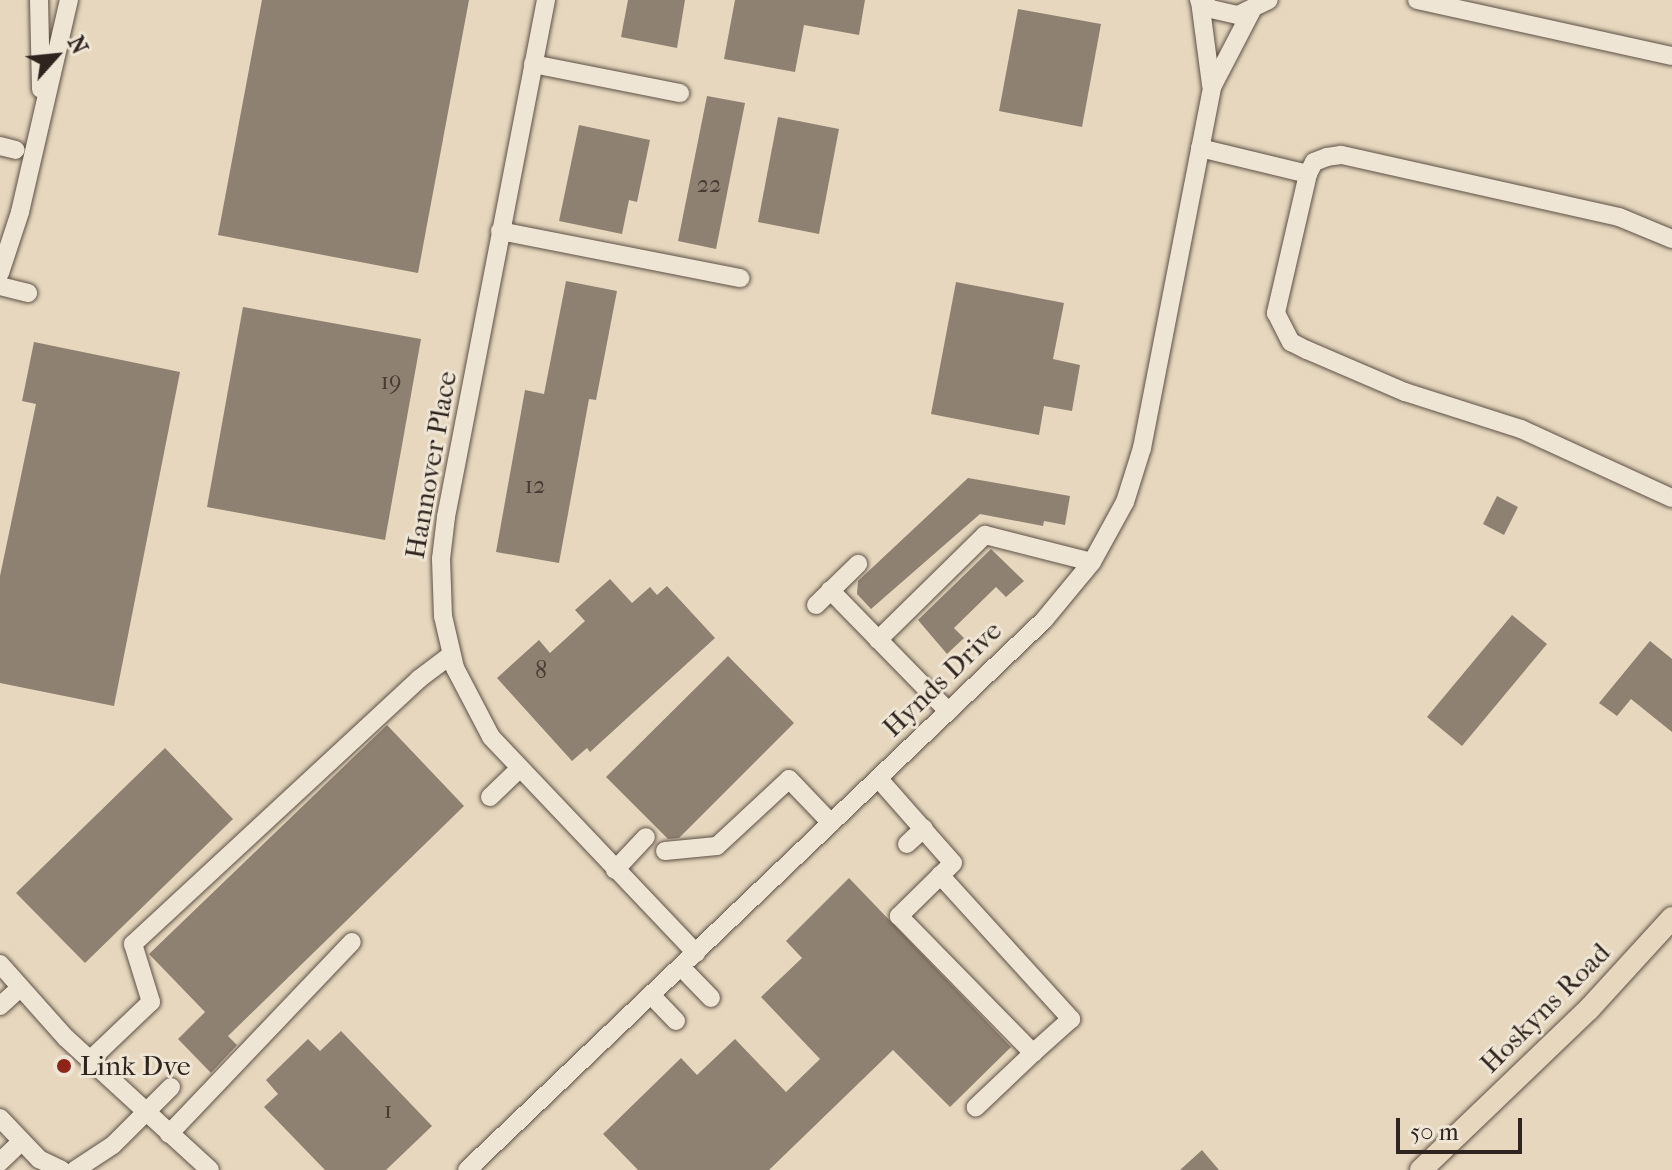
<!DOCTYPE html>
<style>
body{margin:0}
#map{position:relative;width:1672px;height:1170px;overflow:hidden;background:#e6d7be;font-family:"IM FELL French Canon",serif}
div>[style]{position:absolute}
.building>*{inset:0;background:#8f8171}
.roads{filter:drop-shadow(0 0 2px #5e5146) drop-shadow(0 0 2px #5e5146)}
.minor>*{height:18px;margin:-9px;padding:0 9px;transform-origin:9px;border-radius:9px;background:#efe5d5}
.major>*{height:22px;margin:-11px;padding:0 11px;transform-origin:11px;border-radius:11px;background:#e6d7be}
.dots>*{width:22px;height:22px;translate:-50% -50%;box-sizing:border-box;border:4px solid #efe5d5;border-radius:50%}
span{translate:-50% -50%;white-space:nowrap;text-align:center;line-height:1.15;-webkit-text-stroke:6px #efe5d5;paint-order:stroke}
.number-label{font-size:24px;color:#483b33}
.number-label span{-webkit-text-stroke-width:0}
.street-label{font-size:28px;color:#30241e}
.poi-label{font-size:28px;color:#30241e}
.left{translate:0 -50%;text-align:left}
.north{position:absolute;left:16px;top:16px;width:80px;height:80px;-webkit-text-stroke:6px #efe5d5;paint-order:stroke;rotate:63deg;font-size:22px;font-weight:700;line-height:32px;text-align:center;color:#30241e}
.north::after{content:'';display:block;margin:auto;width:28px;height:36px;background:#30241e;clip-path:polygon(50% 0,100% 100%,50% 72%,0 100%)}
.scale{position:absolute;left:1396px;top:1118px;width:126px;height:36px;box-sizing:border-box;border:4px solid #30241e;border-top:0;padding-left:10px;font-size:24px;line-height:28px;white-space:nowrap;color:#30241e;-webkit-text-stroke:6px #efe5d5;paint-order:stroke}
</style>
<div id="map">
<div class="building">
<div style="clip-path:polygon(262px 0,469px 0,418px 273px,218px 235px)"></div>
<div style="clip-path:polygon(628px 0,685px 0,677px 48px,621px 37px)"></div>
<div style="clip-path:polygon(735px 0,865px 0,859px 35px,804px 25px,795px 72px,724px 59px)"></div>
<div style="clip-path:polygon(1018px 9px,1101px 24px,1082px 127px,999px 111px)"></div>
<div style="clip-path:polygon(707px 96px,745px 103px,716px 249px,678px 241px)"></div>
<div style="clip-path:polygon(778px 117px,839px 129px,819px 234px,758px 222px)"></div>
<div style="clip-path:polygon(579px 125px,650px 140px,637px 202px,629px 200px,622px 234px,559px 221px)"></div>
<div style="clip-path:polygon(566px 281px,617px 291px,596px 400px,589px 399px,559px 563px,496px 552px,525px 390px,544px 394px)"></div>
<div style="clip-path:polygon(956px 282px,1064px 303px,1053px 359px,1080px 365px,1072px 411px,1044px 406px,1039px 435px,931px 414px)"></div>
<div style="clip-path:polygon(243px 307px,421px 339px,385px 540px,207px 507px)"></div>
<div style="clip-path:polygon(34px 342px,180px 372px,114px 706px,0 683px,0 576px,36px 404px,22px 401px)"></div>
<div style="clip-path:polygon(968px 478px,1070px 496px,1065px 525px,1044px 521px,1043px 526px,980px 514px,871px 609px,857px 594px,858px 581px)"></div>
<div style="clip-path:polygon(1497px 496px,1518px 507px,1504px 535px,1483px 524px)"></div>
<div style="clip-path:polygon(991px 549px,1024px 581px,1006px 597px,996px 587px,954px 628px,964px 638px,947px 654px,918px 620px)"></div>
<div style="clip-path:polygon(610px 579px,632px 603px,650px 587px,657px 595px,667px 586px,715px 638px,590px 752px,587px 748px,572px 761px,497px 678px,539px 640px,550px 653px,585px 621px,575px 610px)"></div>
<div style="clip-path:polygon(1512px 615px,1547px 644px,1462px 746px,1427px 717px)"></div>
<div style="clip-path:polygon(1650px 641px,1672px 659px,1672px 732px,1631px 699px,1617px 716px,1599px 703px)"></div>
<div style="clip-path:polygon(728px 656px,794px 723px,679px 838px,668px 839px,606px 777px)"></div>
<div style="clip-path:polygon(387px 725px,464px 806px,228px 1036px,237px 1045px,211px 1073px,178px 1039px,205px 1012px,149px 954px)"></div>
<div style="clip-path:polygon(165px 748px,233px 819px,85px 963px,16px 893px)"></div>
<div style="clip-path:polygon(849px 878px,1011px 1047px,950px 1107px,893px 1050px,769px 1170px,638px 1170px,603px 1134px,681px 1058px,697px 1075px,735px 1039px,786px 1092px,820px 1059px,761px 997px,802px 958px,786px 941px)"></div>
<div style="clip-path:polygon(341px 1031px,432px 1126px,386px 1170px,325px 1170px,264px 1107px,278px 1094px,266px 1080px,308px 1039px,320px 1051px)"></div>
<div style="clip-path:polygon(1202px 1150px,1219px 1170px,1180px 1170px)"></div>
</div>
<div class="roads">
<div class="minor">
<div style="left:39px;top:0;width:89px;rotate:88.7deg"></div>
<div style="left:546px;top:0;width:527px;rotate:100.95deg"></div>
<div style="left:446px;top:517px;width:42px;rotate:96.8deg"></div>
<div style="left:441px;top:559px;width:57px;rotate:88deg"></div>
<div style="left:443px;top:616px;width:53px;rotate:77deg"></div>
<div style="left:455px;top:668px;width:78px;rotate:62.4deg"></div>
<div style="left:491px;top:737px;width:298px;rotate:46.5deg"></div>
<div style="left:1199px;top:0;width:15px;rotate:37deg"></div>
<div style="left:1211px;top:9px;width:28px;rotate:13deg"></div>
<div style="left:1238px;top:15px;width:34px;rotate:-26deg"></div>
<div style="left:1417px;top:0;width:261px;rotate:12.4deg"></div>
<div style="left:1200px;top:1px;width:85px;rotate:82.5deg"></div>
<div style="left:533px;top:64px;width:150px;rotate:11.2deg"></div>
<div style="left:0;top:146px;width:16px;rotate:14deg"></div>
<div style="left:1200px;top:148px;width:111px;rotate:13.5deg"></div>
<div style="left:500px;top:231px;width:245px;rotate:11.1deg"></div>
<div style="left:1672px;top:239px;width:57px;rotate:-157.5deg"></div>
<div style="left:1619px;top:217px;width:285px;rotate:-167.4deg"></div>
<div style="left:1341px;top:155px;width:14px;rotate:172deg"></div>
<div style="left:1327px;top:157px;width:14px;rotate:159deg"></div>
<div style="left:1314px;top:162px;width:13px;rotate:117deg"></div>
<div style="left:1308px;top:174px;width:143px;rotate:103deg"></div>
<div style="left:1276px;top:313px;width:33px;rotate:63deg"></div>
<div style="left:1291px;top:342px;width:18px;rotate:27deg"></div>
<div style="left:1307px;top:350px;width:107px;rotate:23.2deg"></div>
<div style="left:1405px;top:392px;width:122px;rotate:17.7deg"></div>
<div style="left:1521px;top:429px;width:166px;rotate:24.6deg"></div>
<div style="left:0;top:273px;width:64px;rotate:-71.8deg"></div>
<div style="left:20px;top:212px;width:218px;rotate:-77deg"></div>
<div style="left:0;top:286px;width:29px;rotate:14deg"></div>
<div style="left:830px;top:590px;width:169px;rotate:45.7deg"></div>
<div style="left:816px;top:605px;width:59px;rotate:-44.3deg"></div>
<div style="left:878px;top:640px;width:150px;rotate:-44.5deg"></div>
<div style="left:985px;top:535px;width:110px;rotate:14.2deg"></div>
<div style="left:878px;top:778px;width:113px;rotate:48.6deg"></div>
<div style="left:953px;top:863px;width:76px;rotate:135.5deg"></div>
<div style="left:899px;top:916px;width:192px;rotate:45.6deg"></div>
<div style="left:1033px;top:1053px;width:79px;rotate:136.5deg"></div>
<div style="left:490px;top:797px;width:39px;rotate:-44deg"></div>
<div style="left:907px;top:844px;width:23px;rotate:-43deg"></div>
<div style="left:665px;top:851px;width:52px;rotate:-5.5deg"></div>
<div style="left:717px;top:846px;width:98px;rotate:-42.9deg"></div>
<div style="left:789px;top:779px;width:61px;rotate:46.3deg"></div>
<div style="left:615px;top:870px;width:45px;rotate:-46.8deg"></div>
<div style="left:940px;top:875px;width:195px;rotate:47.7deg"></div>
<div style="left:1071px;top:1019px;width:51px;rotate:138.2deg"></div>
<div style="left:0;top:964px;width:99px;rotate:48.3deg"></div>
<div style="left:66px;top:1038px;width:195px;rotate:42.5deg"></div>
<div style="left:681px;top:967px;width:43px;rotate:45.9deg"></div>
<div style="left:651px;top:995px;width:36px;rotate:46deg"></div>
<div style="left:0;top:1006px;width:27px;rotate:-42deg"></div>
<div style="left:90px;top:1060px;width:84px;rotate:-43.6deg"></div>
<div style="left:151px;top:1002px;width:61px;rotate:-107.2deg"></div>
<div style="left:133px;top:944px;width:390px;rotate:-42.8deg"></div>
<div style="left:419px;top:679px;width:40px;rotate:-37deg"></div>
<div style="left:0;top:1118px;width:57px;rotate:46.4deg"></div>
<div style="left:39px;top:1159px;width:25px;rotate:26deg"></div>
<div style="left:169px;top:1134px;width:265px;rotate:-46.4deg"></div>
<div style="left:0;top:1162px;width:30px;rotate:-44deg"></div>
<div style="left:75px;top:1170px;width:45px;rotate:-33.3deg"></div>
<div style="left:113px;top:1145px;width:82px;rotate:-45deg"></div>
<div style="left:467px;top:1170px;width:797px;rotate:-43.63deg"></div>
<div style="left:1044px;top:620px;width:75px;rotate:-50.4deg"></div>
<div style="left:1092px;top:562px;width:68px;rotate:-61.2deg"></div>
<div style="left:1125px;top:502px;width:57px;rotate:-72.5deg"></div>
<div style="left:1142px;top:448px;width:368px;rotate:-79deg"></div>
<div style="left:1212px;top:87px;width:85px;rotate:-62.5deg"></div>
</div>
<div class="major">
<div style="left:1421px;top:1170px;width:233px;rotate:-43.8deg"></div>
<div style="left:1589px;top:1009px;width:123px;rotate:-47.6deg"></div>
</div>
</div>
<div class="dots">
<div style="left:64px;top:1066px;background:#8f2418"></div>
</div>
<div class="number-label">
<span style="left:709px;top:185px">22</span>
<span style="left:391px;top:382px">19</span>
<span style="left:535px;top:486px">12</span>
<span style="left:541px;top:671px">8</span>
<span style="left:388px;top:1111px">1</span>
</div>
<div class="street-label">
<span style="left:431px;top:465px;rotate:-80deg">Hannover Place</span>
<span style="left:942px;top:679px;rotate:-44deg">Hynds Drive</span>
<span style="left:1545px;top:1008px;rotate:-45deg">Hoskyns Road</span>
</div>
<div class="poi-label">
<span class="left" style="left:80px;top:1066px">Link Dve</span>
</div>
<div class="north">N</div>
<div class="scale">50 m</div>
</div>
